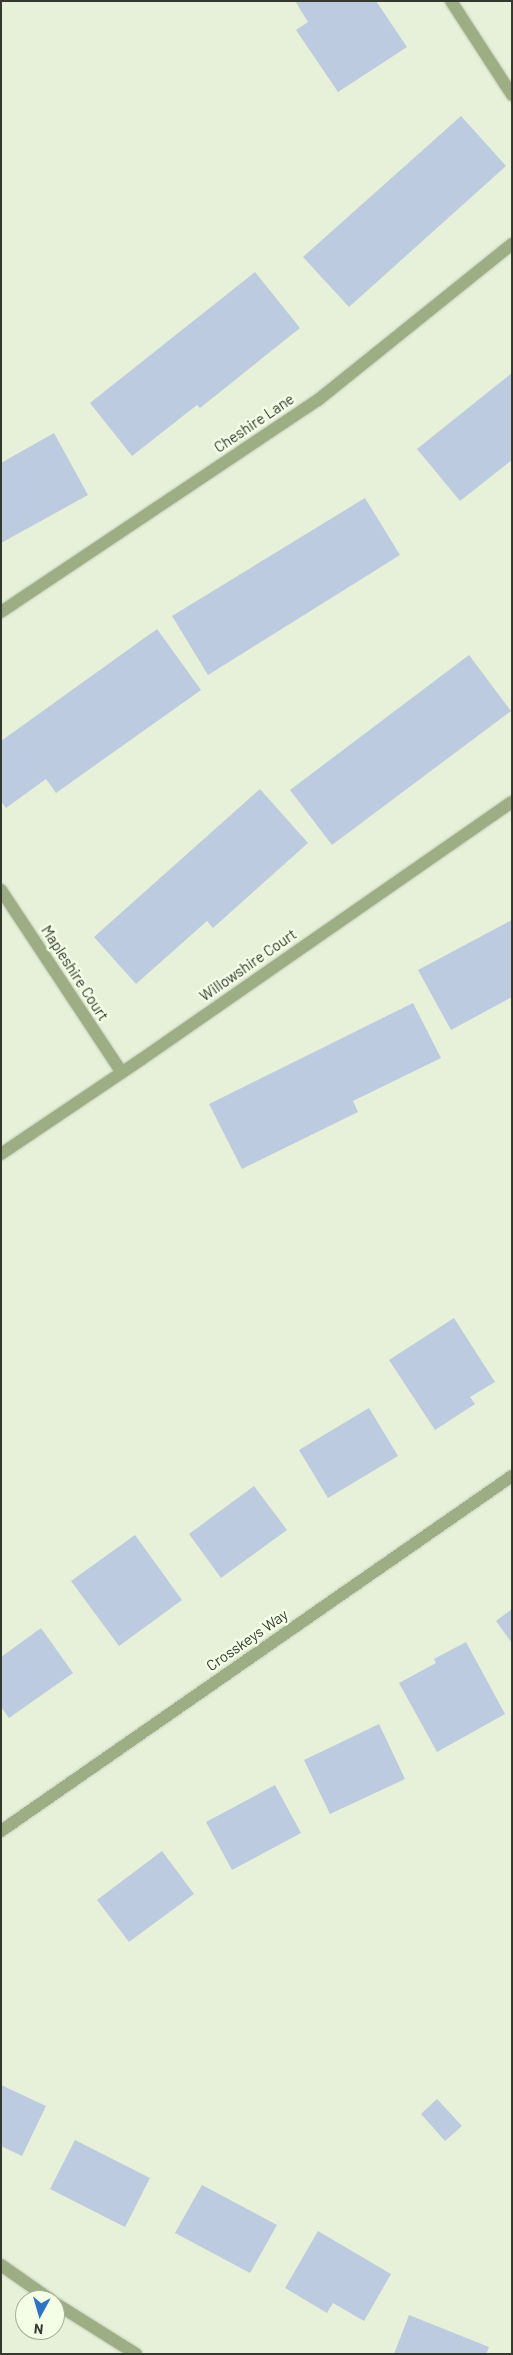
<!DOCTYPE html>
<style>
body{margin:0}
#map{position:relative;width:513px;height:2355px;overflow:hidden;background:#e7f0d9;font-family:Barlow,sans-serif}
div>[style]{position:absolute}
.building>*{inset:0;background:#bccbdf}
.roads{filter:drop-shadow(0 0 1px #c3cbb7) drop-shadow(0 0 1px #c3cbb7)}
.minor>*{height:12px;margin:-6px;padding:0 6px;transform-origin:6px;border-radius:6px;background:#9eae84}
span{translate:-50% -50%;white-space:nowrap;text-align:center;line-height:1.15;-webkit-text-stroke:5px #f4fde6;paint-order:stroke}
.street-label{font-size:15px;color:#34382f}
.frame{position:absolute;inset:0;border:2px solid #34382f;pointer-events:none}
.north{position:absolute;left:15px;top:2290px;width:50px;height:50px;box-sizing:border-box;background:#f4fde6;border:1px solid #a7ae9d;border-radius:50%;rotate:186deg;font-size:14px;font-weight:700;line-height:20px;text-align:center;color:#34382f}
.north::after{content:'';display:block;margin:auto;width:18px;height:22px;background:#2c73c4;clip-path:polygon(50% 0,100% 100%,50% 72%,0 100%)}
</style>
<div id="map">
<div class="building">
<div style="clip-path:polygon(295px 1px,376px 1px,407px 47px,338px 92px,296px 30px,308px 22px)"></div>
<div style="clip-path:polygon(461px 116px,506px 166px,349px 307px,303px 257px)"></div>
<div style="clip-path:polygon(255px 272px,300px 328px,200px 408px,197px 405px,132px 456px,90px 403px)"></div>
<div style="clip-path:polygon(512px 373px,512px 460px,460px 501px,417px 449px)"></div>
<div style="clip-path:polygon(54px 433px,88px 495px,1px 543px,1px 463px)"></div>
<div style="clip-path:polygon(365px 498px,400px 555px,208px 675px,172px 616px)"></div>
<div style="clip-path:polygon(157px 629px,201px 690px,56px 793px,46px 779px,6px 808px,1px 801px,1px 741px)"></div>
<div style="clip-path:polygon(469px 655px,511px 711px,332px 845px,290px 790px)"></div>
<div style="clip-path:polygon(260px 789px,308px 843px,213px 928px,207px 921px,136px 984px,94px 937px)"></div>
<div style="clip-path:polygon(512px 920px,512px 997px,451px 1030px,418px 970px)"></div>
<div style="clip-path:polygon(413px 1003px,441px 1058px,353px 1101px,358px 1112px,242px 1169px,209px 1104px)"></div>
<div style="clip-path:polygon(454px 1318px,495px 1382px,470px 1397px,475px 1404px,435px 1430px,389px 1360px)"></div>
<div style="clip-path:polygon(369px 1408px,398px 1456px,328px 1498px,299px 1450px)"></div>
<div style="clip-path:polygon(254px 1486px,287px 1530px,221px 1578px,189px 1534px)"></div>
<div style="clip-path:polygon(135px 1535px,182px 1600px,119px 1646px,71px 1581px)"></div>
<div style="clip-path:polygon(512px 1609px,512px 1643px,496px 1621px)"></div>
<div style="clip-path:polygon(41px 1628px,73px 1673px,9px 1718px,1px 1707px,1px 1657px)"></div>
<div style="clip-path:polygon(466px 1642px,505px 1714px,437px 1752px,399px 1683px,436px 1663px,434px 1659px)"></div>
<div style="clip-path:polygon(379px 1724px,405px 1779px,330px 1814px,304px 1760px)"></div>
<div style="clip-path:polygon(275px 1785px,301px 1833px,232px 1870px,206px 1822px)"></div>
<div style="clip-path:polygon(162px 1851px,194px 1894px,129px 1942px,97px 1900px)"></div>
<div style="clip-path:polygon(1px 2085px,46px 2106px,22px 2156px,1px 2146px)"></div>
<div style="clip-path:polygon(437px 2099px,462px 2126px,445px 2141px,421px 2114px)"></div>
<div style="clip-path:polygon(75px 2140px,150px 2178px,125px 2227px,50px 2189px)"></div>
<div style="clip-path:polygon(202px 2185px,277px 2225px,250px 2273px,175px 2233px)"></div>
<div style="clip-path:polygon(318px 2231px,391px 2274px,364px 2321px,333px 2303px,327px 2313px,285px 2288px)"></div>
<div style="clip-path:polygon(409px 2315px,489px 2347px,486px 2354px,394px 2354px)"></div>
</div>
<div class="roads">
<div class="minor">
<div style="left:451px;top:1px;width:112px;rotate:57deg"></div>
<div style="left:1px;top:612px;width:381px;rotate:-33.8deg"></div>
<div style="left:318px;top:400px;width:249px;rotate:-38.8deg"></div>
<div style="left:1px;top:890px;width:219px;rotate:56.5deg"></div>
<div style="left:1px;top:1154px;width:170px;rotate:-34deg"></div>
<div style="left:142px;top:1059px;width:450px;rotate:-34.8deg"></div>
<div style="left:1px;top:1831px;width:622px;rotate:-34.79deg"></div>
<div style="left:1px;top:2265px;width:61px;rotate:35deg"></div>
<div style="left:55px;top:2303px;width:96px;rotate:32.2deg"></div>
</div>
</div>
<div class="street-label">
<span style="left:254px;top:423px;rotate:-34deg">Cheshire Lane</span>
<span style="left:248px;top:965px;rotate:-35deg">Willowshire Court</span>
<span style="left:75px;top:973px;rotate:57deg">Mapleshire Court</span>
<span style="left:247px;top:1640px;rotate:-35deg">Crosskeys Way</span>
</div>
<div class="frame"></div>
<div class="north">N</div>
</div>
